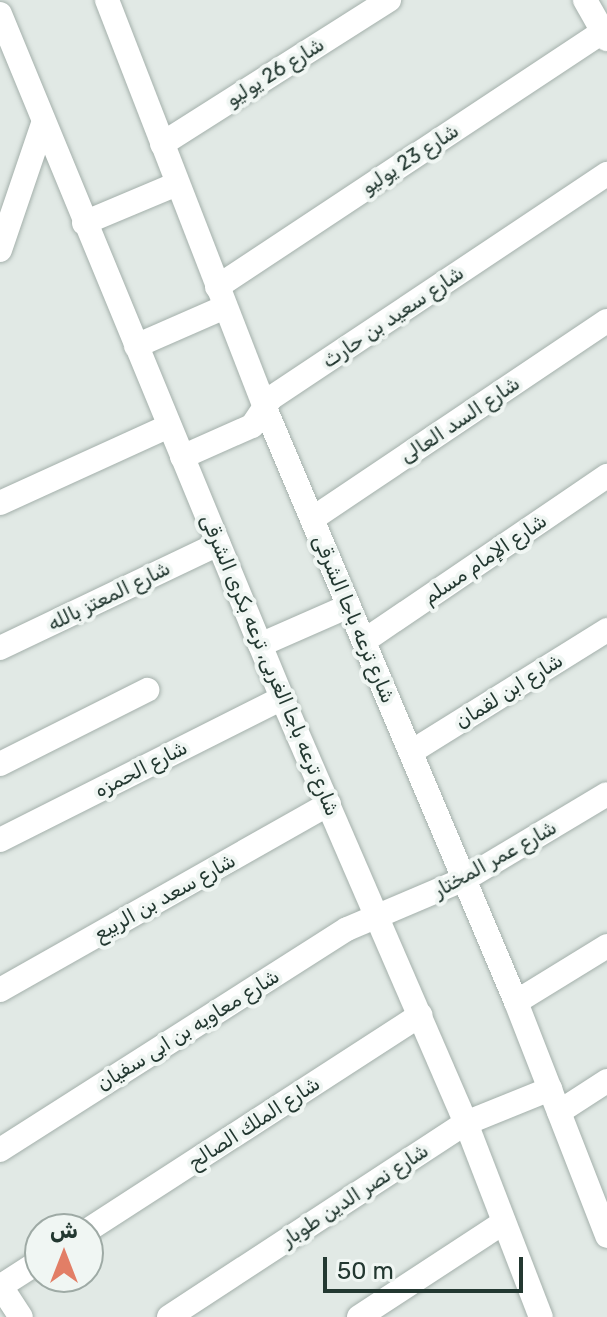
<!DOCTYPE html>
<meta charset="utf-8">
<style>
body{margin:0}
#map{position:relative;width:607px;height:1317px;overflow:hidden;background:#e1e9e5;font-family:Rubik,Cairo,sans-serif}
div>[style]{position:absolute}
.roads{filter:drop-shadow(0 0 2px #a4b0ab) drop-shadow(0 0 2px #a4b0ab)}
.minor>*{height:24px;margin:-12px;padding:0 12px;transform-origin:12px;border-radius:12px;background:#fff}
span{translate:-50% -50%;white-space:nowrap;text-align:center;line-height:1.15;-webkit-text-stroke:8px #f0f6f3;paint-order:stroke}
.street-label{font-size:20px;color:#233831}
.north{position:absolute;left:24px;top:1213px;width:80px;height:80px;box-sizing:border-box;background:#f0f6f3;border:2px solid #9eaaa5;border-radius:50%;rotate:0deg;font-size:22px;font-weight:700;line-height:32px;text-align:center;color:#233831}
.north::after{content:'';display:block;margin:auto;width:28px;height:36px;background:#e27e66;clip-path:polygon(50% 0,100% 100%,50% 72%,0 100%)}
.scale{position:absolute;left:323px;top:1257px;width:200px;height:36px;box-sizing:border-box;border:4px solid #233831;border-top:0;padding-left:10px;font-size:24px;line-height:28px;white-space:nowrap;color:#233831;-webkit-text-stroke:6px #f0f6f3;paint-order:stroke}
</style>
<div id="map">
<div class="roads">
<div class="minor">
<div style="left:107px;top:0;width:438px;rotate:68.8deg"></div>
<div style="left:265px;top:408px;width:645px;rotate:67.09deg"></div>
<div style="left:516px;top:1002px;width:251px;rotate:68.7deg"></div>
<div style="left:585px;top:0;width:45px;rotate:60.6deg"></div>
<div style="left:0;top:14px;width:740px;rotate:67.59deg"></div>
<div style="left:282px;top:698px;width:463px;rotate:66.6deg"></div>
<div style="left:466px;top:1123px;width:208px;rotate:68.9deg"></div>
<div style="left:162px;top:144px;width:269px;rotate:-32.4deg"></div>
<div style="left:84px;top:223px;width:101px;rotate:-22.8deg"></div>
<div style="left:0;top:250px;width:133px;rotate:-71.2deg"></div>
<div style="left:217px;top:287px;width:468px;rotate:-33.5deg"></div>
<div style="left:136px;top:346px;width:97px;rotate:-23.7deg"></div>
<div style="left:182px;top:457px;width:77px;rotate:-23.9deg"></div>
<div style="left:252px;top:426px;width:34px;rotate:-56deg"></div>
<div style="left:271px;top:398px;width:404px;rotate:-33.7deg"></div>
<div style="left:0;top:503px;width:186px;rotate:-24.5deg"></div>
<div style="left:312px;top:519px;width:355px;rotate:-33.9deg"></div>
<div style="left:364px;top:641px;width:294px;rotate:-34.2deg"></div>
<div style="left:260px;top:645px;width:97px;rotate:-23.7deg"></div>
<div style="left:0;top:648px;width:242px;rotate:-25.5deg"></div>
<div style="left:411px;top:752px;width:231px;rotate:-31.9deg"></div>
<div style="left:0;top:764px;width:165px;rotate:-26.7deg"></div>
<div style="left:0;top:840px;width:316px;rotate:-26.7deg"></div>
<div style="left:0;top:990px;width:378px;rotate:-29.5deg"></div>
<div style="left:516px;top:1002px;width:107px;rotate:-31.6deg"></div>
<div style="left:559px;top:1112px;width:57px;rotate:-32.9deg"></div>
<div style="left:0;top:1150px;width:411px;rotate:-32.5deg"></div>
<div style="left:347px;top:929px;width:128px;rotate:-23deg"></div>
<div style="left:465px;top:879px;width:165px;rotate:-30.9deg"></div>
<div style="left:88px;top:1230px;width:396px;rotate:-32.9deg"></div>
<div style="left:0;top:1285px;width:38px;rotate:57deg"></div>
<div style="left:1px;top:1286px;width:46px;rotate:-32.7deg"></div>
<div style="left:169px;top:1317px;width:355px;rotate:-33.2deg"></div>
<div style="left:466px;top:1123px;width:91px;rotate:-22deg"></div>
<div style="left:359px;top:1317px;width:173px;rotate:-33.2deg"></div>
</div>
</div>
<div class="street-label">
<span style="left:275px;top:72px;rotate:-32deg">شارع 26 يوليو</span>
<span style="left:410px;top:159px;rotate:-33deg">شارع 23 يوليو</span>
<span style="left:393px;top:317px;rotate:-34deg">شارع سعيد بن حارث</span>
<span style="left:460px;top:420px;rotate:-34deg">شارع السد العالى</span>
<span style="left:485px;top:559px;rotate:-34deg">شارع الإمام مسلم</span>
<span style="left:109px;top:596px;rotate:-26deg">شارع المعتز بالله</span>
<span style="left:354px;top:619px;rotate:67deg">شارع ترعه باجا الشرقى</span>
<span style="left:270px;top:665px;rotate:67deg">شارع ترعه باجا الغربى, ترعه بكرى الشرقى</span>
<span style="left:509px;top:691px;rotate:-32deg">شارع ابن لقمان</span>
<span style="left:141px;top:769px;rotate:-27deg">شارع الحمزه</span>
<span style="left:495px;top:859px;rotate:-29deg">شارع عمر المختار</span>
<span style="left:165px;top:897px;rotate:-29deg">شارع سعد بن الربيع</span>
<span style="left:188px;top:1030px;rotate:-32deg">شارع معاويه بن ابى سفيان</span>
<span style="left:254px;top:1123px;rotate:-33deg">شارع الملك الصالح</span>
<span style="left:355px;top:1195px;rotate:-33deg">شارع نصر الدين طوبار</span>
</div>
<div class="north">ش</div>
<div class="scale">50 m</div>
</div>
